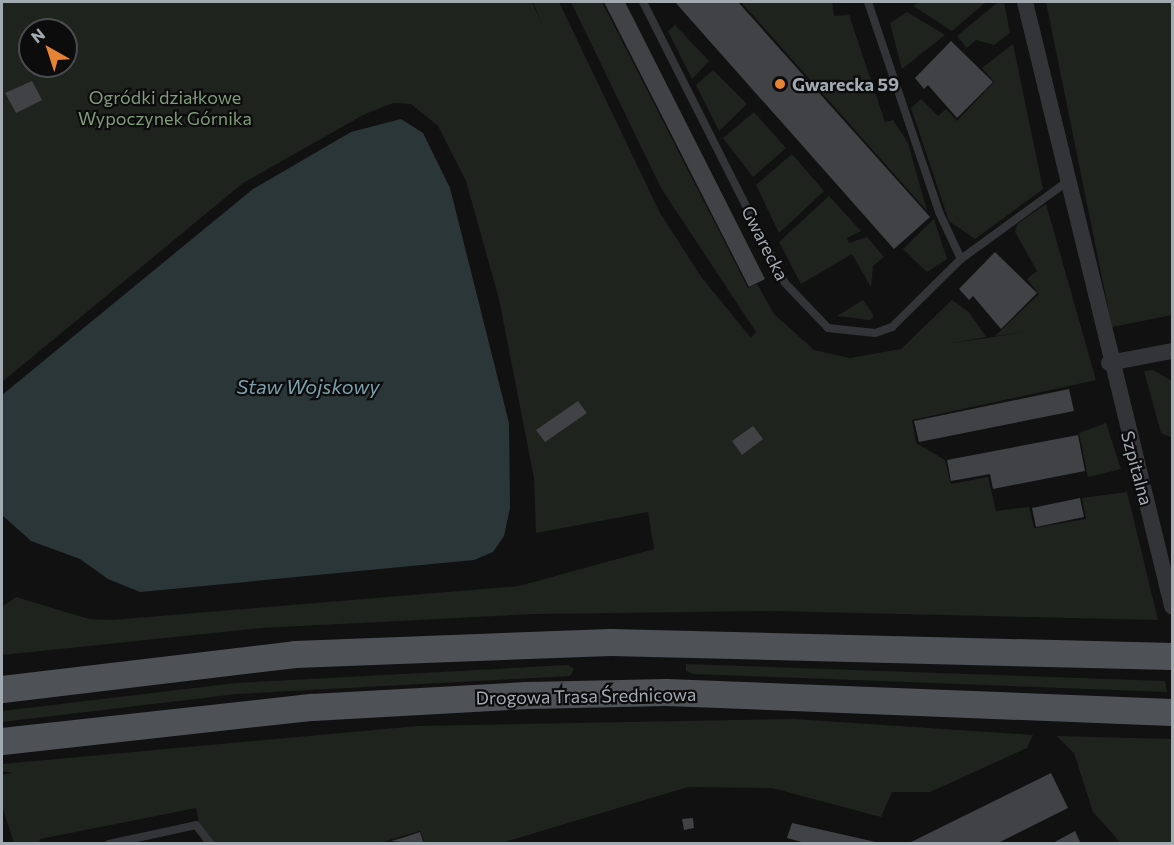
<!DOCTYPE html>
<meta charset="utf-8">
<style>
body{margin:0}
#map{position:relative;width:1174px;height:845px;overflow:hidden;background:#111112;font-family:Commissioner,sans-serif}
div>[style]{position:absolute}
.green>*{inset:0;background:#1e241d}
.water>*{inset:0;background:#2b3639}
.building>*{inset:0;background:#404245}
.service>*{height:8px;margin:-4px;padding:0 4px;transform-origin:4px;border-radius:4px;background:#323437}
.minor>*{height:16px;margin:-8px;padding:0 8px;transform-origin:8px;border-radius:8px;background:#323437}
.primary>*{height:27px;margin:-13.5px;padding:0 13.5px;transform-origin:13.5px;border-radius:13.5px;background:#4e5155}
.dots>*{width:16px;height:16px;translate:-50% -50%;box-sizing:border-box;border:3px solid #0c0c0d;border-radius:50%}
span{translate:-50% -50%;white-space:nowrap;text-align:center;line-height:1.15;-webkit-text-stroke:4.5px #0c0c0d;paint-order:stroke}
.poi-label{font-size:18px;color:#a3abb2;font-weight:700}
.left{translate:0 -50%;text-align:left}
.park-label{font-size:18px;color:#809c7a}
.street-label{font-size:18px;color:#a3abb2}
.water-label{font-size:20px;color:#7ba0ac;font-style:italic}
.frame{position:absolute;inset:0;border:3px solid #a3abb2;pointer-events:none}
.north{position:absolute;left:18px;top:18px;width:60px;height:60px;box-sizing:border-box;background:#0c0c0d;border:2px solid #484c4f;border-radius:50%;rotate:321deg;font-size:16px;font-weight:700;line-height:24px;text-align:center;color:#a3abb2}
.north::after{content:'';display:block;margin:auto;width:21px;height:27px;background:#e68335;clip-path:polygon(50% 0,100% 100%,50% 72%,0 100%)}
</style>
<div id="map">
<div class="green">
<div style="clip-path:polygon(evenodd,2px 2px,532px 2px,542px 24px,533px 2px,559px 2px,660px 213px,702px 278px,751px 338px,756px 332px,661px 188px,571px 2px,602px 2px,748px 288px,757px 284px,774px 314px,814px 350px,850px 358px,901px 349px,952px 300px,969px 312px,986px 337px,947px 344px,1033px 331px,995px 336px,1039px 294px,1027px 279px,1037px 271px,1015px 232px,1018px 223px,1046px 204px,1096px 380px,912px 420px,916px 443px,945px 460px,951px 484px,988px 477px,996px 511px,1029px 507px,1034px 528px,1086px 519px,1082px 498px,1127px 492px,1158px 620px,773px 611px,534px 614px,261px 628px,2px 655px,2px 607px,16px 597px,89px 619px,112px 620px,519px 586px,654px 549px,648px 512px,536px 533px,534px 478px,499px 299px,466px 181px,438px 126px,411px 104px,393px 103px,365px 114px,243px 183px,2px 382px,2px 2px,30px 30px,66px 30px,66px 66px,30px 66px,30px 30px)"></div>
<div style="clip-path:polygon(741px 2px,832px 2px,834px 16px,849px 15px,885px 122px,893px 120px,908px 143px,927px 211px)"></div>
<div style="clip-path:polygon(919px 2px,986px 2px,952px 31px,913px 6px)"></div>
<div style="clip-path:polygon(998px 2px,1004px 2px,1010px 33px,994px 45px,976px 40px,967px 48px,957px 36px)"></div>
<div style="clip-path:polygon(1046px 2px,1172px 2px,1172px 315px,1112px 327px)"></div>
<div style="clip-path:polygon(907px 12px,945px 35px,902px 69px,890px 23px)"></div>
<div style="clip-path:polygon(675px 25px,709px 61px,692px 79px,668px 31px)"></div>
<div style="clip-path:polygon(1013px 44px,1043px 189px,975px 239px,949px 221px,911px 108px,921px 99px,938px 116px,946px 109px,957px 121px,994px 82px,982px 68px)"></div>
<div style="clip-path:polygon(713px 70px,747px 104px,719px 131px,696px 85px)"></div>
<div style="clip-path:polygon(754px 112px,786px 148px,753px 177px,723px 138px)"></div>
<div style="clip-path:polygon(792px 154px,824px 191px,779px 233px,756px 185px)"></div>
<div style="clip-path:polygon(829px 196px,861px 231px,847px 238px,849px 243px,867px 237px,884px 257px,873px 266px,871px 287px,852px 254px,801px 284px,779px 242px)"></div>
<div style="clip-path:polygon(934px 219px,947px 259px,927px 272px,903px 249px)"></div>
<div style="clip-path:polygon(863px 300px,874px 316px,870px 320px,837px 316px)"></div>
<div style="clip-path:polygon(1153px 370px,1172px 381px,1172px 438px,1161px 433px,1144px 371px)"></div>
<div style="clip-path:polygon(1106px 423px,1121px 469px,1088px 477px,1079px 433px)"></div>
<div style="clip-path:polygon(686px 664px,1165px 681px,1167px 692px,693px 674px,686px 671px)"></div>
<div style="clip-path:polygon(568px 665px,574px 669px,570px 676px,237px 694px,2px 722px,2px 711px,236px 683px)"></div>
<div style="clip-path:polygon(794px 719px,1033px 735px,1027px 748px,930px 792px,892px 792px,881px 817px,772px 788px,688px 787px,498px 844px,425px 843px,420px 831px,379px 843px,203px 843px,196px 808px,40px 839px,39px 843px,14px 843px,2px 806px,2px 775px,13px 773px,2px 771px,2px 764px,418px 726px)"></div>
<div style="clip-path:polygon(1057px 736px,1172px 739px,1172px 843px,1121px 843px,1093px 812px,1074px 753px)"></div>
</div>
<div class="water">
<div style="clip-path:polygon(401px 119px,423px 133px,450px 188px,509px 423px,510px 508px,504px 536px,493px 552px,474px 560px,140px 592px,108px 579px,80px 559px,31px 541px,2px 515px,2px 395px,253px 189px,351px 132px)"></div>
</div>
<div class="building">
<div style="clip-path:polygon(604px 2px,625px 2px,765px 279px,749px 287px)"></div>
<div style="clip-path:polygon(675px 2px,738px 2px,930px 217px,894px 249px)"></div>
<div style="clip-path:polygon(951px 41px,993px 82px,957px 118px,928px 85px,924px 89px,915px 78px)"></div>
<div style="clip-path:polygon(32px 81px,42px 100px,16px 113px,5px 93px)"></div>
<div style="clip-path:polygon(995px 252px,1037px 293px,1001px 329px,973px 296px,969px 300px,959px 289px)"></div>
<div style="clip-path:polygon(1069px 389px,1074px 411px,919px 442px,914px 421px)"></div>
<div style="clip-path:polygon(578px 401px,587px 413px,545px 442px,536px 430px)"></div>
<div style="clip-path:polygon(753px 426px,763px 439px,742px 455px,732px 441px)"></div>
<div style="clip-path:polygon(1078px 435px,1085px 471px,993px 489px,990px 474px,951px 481px,947px 460px)"></div>
<div style="clip-path:polygon(1080px 498px,1084px 517px,1036px 527px,1032px 508px)"></div>
<div style="clip-path:polygon(1051px 773px,1068px 808px,996px 844px,907px 844px)"></div>
<div style="clip-path:polygon(693px 818px,694px 828px,684px 830px,682px 819px)"></div>
<div style="clip-path:polygon(792px 823px,880px 843px,880px 844px,809px 844px,787px 838px)"></div>
<div style="clip-path:polygon(1075px 831px,1081px 844px,1051px 844px)"></div>
<div style="clip-path:polygon(420px 832px,424px 844px,391px 841px,402px 838px)"></div>
</div>
<div class="service">
<div style="left:643px;top:2px;width:315px;rotate:63.2deg"></div>
<div style="left:785px;top:283px;width:62px;rotate:46.3deg"></div>
<div style="left:828px;top:328px;width:47px;rotate:6.1deg"></div>
<div style="left:875px;top:333px;width:18px;rotate:-19deg"></div>
<div style="left:892px;top:327px;width:97px;rotate:-44.6deg"></div>
<div style="left:961px;top:259px;width:132px;rotate:-36.1deg"></div>
<div style="left:868px;top:2px;width:222px;rotate:71.3deg"></div>
<div style="left:939px;top:212px;width:52px;rotate:64.9deg"></div>
<div style="left:109px;top:844px;width:89px;rotate:-12.3deg"></div>
<div style="left:196px;top:825px;width:24px;rotate:52deg"></div>
</div>
<div class="minor">
<div style="left:1025px;top:2px;width:622px;rotate:76.32deg"></div>
<div style="left:1109px;top:363px;width:64px;rotate:-10.8deg"></div>
</div>
<div class="primary">
<div style="left:2px;top:689px;width:295px;rotate:-6.8deg"></div>
<div style="left:295px;top:654px;width:315px;rotate:-2.2deg"></div>
<div style="left:610px;top:642px;width:562px;rotate:1.43deg"></div>
<div style="left:2px;top:741px;width:312px;rotate:-6.3deg"></div>
<div style="left:312px;top:707px;width:215px;rotate:-3.2deg"></div>
<div style="left:527px;top:695px;width:139px;rotate:-1.2deg"></div>
<div style="left:666px;top:692px;width:506px;rotate:2.26deg"></div>
</div>
<div class="dots">
<div style="left:780px;top:84px;background:#e68335"></div>
</div>
<div class="poi-label">
<span class="left" style="left:792px;top:84px">Gwarecka 59</span>
</div>
<div class="park-label">
<span style="left:165px;top:108px">Ogródki działkowe<br>Wypoczynek Górnika</span>
</div>
<div class="street-label">
<span style="left:765px;top:243px;rotate:63deg">Gwarecka</span>
<span style="left:1137px;top:468px;rotate:75deg">Szpitalna</span>
<span style="left:586px;top:696px;rotate:-1deg">Drogowa Trasa Średnicowa</span>
</div>
<div class="water-label">
<span style="left:308px;top:386px">Staw Wojskowy</span>
</div>
<div class="frame"></div>
<div class="north">N</div>
</div>
